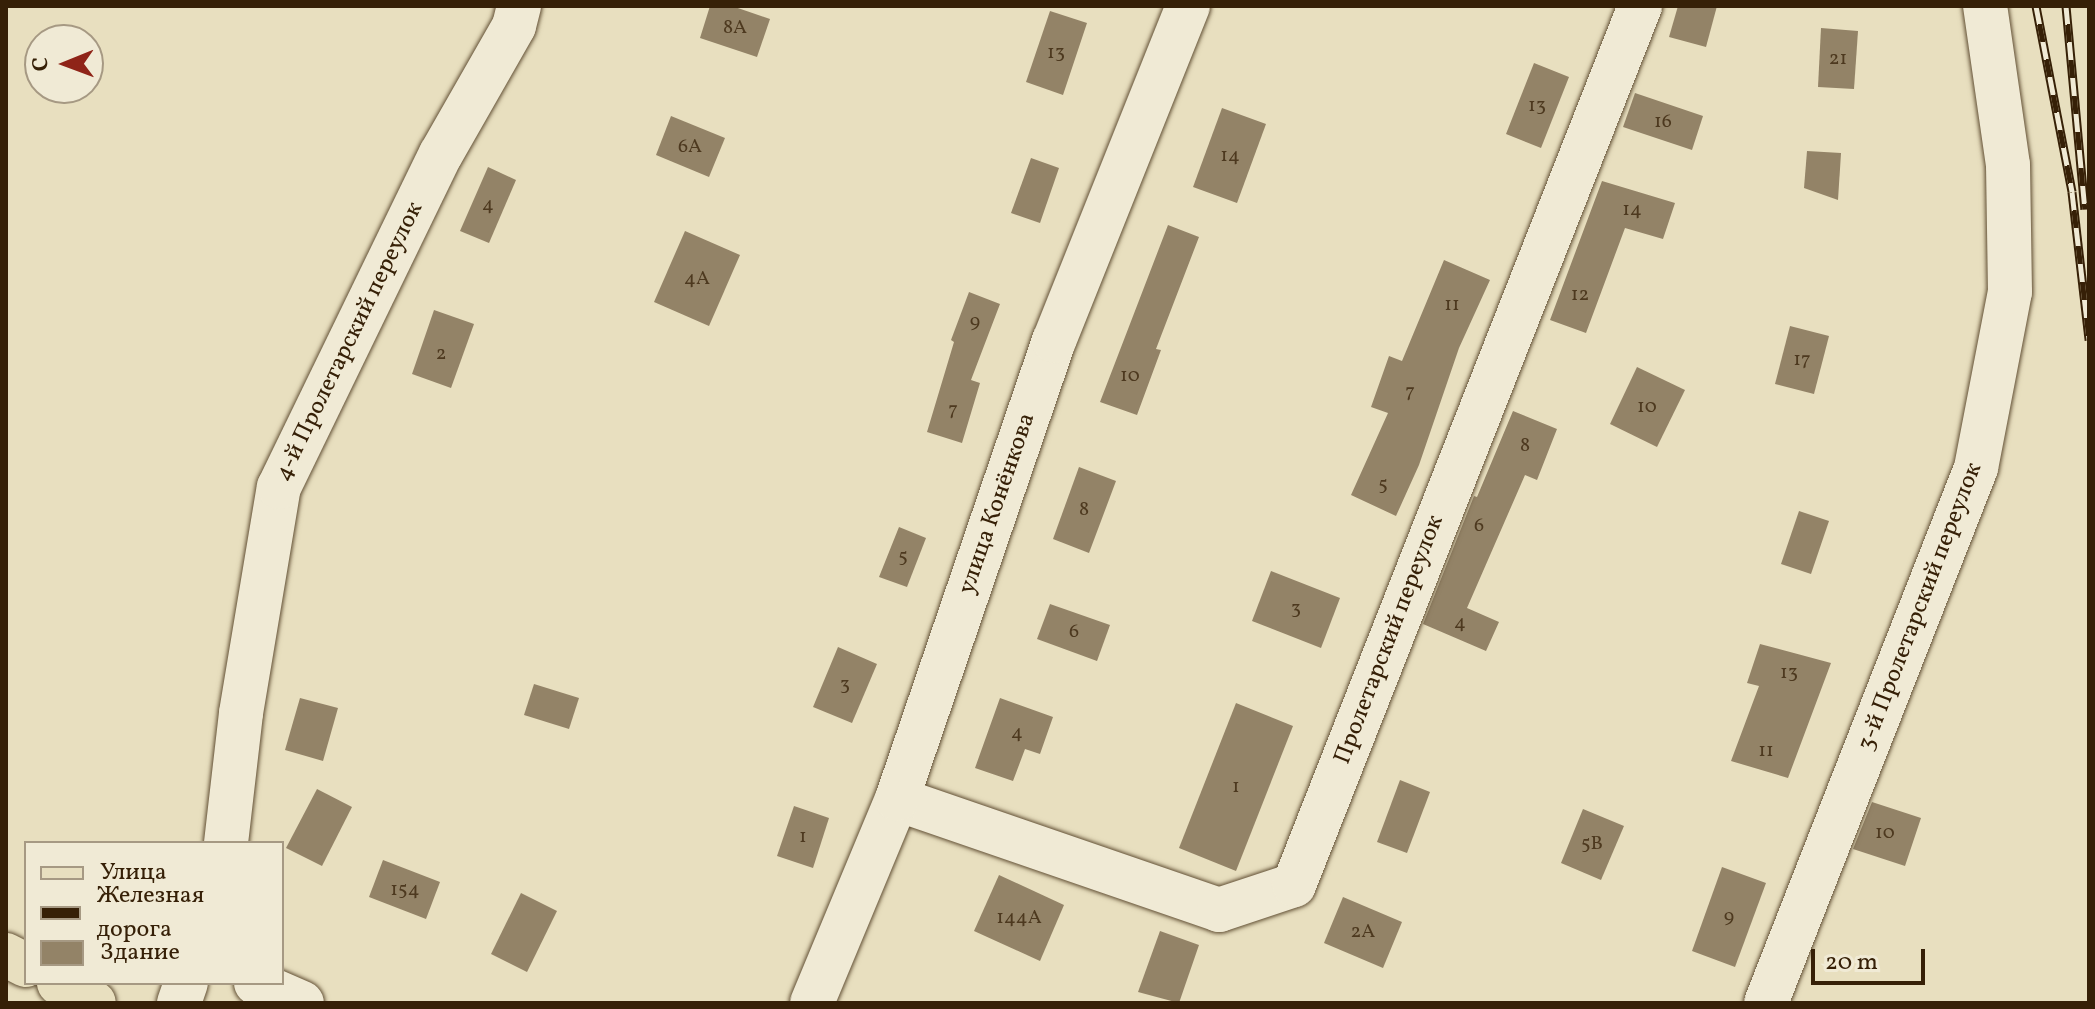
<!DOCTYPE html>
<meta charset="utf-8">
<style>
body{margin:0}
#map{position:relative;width:2095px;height:1009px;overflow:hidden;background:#e8dfbf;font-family:Vollkorn,serif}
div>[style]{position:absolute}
.building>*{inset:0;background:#938367}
.roads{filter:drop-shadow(0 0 2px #625035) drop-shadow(0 0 2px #625035)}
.minor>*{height:44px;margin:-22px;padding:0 22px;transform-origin:22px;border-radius:22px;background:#f0ead5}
.major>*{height:44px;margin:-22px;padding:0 22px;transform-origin:22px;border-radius:22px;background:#e8dfbf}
.rail>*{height:9px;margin-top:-4.5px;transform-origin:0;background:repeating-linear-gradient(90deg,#f0ead5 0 18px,#362007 0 36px);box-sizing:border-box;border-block:2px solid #362007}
span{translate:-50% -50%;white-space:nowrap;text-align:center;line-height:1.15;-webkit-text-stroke:6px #f0ead5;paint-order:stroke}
.number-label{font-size:20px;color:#4d391f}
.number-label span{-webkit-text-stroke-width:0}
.street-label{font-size:24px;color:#362007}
.frame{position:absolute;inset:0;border:8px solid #362007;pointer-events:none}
.legend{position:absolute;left:24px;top:841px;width:260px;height:144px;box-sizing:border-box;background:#f0ead5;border:2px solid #a69983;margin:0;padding:10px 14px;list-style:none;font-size:24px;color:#362007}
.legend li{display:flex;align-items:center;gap:16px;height:40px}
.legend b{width:40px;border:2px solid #a69983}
.north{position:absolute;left:24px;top:24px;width:80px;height:80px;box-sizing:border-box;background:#f0ead5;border:2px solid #a69983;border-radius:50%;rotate:269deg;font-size:22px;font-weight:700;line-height:32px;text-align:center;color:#362007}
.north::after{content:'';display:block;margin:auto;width:28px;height:36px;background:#8f2418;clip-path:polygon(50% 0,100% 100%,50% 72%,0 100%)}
.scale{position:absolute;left:1811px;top:949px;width:114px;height:36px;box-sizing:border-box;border:4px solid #362007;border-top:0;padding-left:10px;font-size:24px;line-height:28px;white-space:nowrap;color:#362007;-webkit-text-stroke:6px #f0ead5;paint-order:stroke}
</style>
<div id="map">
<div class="building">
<div style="clip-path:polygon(710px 6px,732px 6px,770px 19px,757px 57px,700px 38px)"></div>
<div style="clip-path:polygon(1678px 6px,1717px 6px,1706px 47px,1669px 37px)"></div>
<div style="clip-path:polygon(1050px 11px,1087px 23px,1063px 95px,1026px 82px)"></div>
<div style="clip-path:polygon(1821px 28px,1858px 31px,1854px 89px,1818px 87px)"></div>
<div style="clip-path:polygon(1534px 63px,1569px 77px,1541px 148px,1506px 134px)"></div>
<div style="clip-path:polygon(1635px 93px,1703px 116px,1692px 150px,1623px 127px)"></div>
<div style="clip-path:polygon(1222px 108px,1266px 124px,1237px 203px,1193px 187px)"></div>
<div style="clip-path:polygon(671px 116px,725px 138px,709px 177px,656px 155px)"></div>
<div style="clip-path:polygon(1807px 151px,1841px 153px,1838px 200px,1804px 188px)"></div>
<div style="clip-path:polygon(1031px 158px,1059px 168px,1040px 223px,1011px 213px)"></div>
<div style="clip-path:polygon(488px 167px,516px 180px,489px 243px,460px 231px)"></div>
<div style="clip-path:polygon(1602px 181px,1675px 203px,1663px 239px,1625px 228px,1586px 333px,1550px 320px)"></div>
<div style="clip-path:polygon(1168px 225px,1199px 237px,1156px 349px,1161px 350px,1137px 415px,1100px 402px)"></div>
<div style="clip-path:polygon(685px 231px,740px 255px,709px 326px,654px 302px)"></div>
<div style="clip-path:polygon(1444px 260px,1490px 280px,1459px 348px,1419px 465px,1396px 516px,1351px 495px,1388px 413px,1371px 407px,1389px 356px,1402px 361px)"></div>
<div style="clip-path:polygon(969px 292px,1000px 304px,971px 380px,980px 383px,962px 443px,927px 432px,954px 342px,951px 340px)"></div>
<div style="clip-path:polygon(434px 310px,474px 324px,451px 388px,412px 374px)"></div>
<div style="clip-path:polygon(1790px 326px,1829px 336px,1814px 394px,1775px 384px)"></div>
<div style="clip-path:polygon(1637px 367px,1685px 390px,1657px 447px,1610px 424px)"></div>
<div style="clip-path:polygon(1513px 411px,1557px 429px,1537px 480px,1525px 475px,1467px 608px,1499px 622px,1486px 651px,1423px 624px,1474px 496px,1477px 497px)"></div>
<div style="clip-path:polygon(1079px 467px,1116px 481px,1089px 553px,1053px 539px)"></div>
<div style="clip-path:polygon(1799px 511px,1829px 521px,1811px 574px,1781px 564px)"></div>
<div style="clip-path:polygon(899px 527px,926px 538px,907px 587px,879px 577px)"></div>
<div style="clip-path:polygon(1271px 571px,1340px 598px,1321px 648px,1252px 621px)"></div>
<div style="clip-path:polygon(1050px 604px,1110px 625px,1097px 661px,1037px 639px)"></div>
<div style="clip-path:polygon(1760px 644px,1831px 663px,1788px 778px,1731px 761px,1759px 686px,1747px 683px)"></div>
<div style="clip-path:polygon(838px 647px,877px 664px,852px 723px,813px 707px)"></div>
<div style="clip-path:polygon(534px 684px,579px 698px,569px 729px,524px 715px)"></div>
<div style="clip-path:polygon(300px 698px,338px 708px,323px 761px,285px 750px)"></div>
<div style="clip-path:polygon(1000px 698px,1053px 717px,1040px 754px,1025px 749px,1013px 781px,975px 768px)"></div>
<div style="clip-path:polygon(1236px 703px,1293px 726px,1236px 871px,1179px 848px)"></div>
<div style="clip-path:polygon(1400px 780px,1430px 792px,1407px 853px,1377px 842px)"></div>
<div style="clip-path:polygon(317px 789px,352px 807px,322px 866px,286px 848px)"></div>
<div style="clip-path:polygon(1872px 802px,1921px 818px,1905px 866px,1853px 849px)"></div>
<div style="clip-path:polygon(794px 806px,829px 818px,813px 868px,777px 856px)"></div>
<div style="clip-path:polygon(1583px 809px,1624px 826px,1601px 880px,1561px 863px)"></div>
<div style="clip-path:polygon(383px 860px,440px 882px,426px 919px,369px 897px)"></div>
<div style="clip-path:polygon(1722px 867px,1766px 883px,1735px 967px,1692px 951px)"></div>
<div style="clip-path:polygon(999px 875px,1064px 905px,1040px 961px,974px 931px)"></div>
<div style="clip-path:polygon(521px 893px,557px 911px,527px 972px,491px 954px)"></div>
<div style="clip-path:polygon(1343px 897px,1402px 922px,1383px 968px,1324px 943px)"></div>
<div style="clip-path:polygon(1160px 931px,1199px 945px,1179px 1003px,1138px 992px)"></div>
</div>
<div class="roads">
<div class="minor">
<div style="left:897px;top:799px;width:341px;rotate:19deg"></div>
<div style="left:1219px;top:910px;width:79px;rotate:-18.4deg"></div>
<div style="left:1294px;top:885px;width:945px;rotate:-68.51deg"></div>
<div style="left:226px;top:843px;width:131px;rotate:-83.4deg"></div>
<div style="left:241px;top:713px;width:229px;rotate:-80.5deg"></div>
<div style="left:279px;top:487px;width:370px;rotate:-64.1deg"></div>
<div style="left:441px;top:154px;width:147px;rotate:-60.3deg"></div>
<div style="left:514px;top:26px;width:21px;rotate:-76deg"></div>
<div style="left:256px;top:983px;width:50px;rotate:23.5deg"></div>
<div style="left:179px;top:1003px;width:21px;rotate:-71deg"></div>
<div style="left:812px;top:1003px;width:221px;rotate:-67.4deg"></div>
<div style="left:897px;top:799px;width:484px;rotate:-71.1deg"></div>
<div style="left:1054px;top:341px;width:361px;rotate:-68.2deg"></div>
<div style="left:1766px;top:1003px;width:575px;rotate:-68.57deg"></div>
<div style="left:1976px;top:468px;width:179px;rotate:-79.1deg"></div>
<div style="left:2010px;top:292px;width:127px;rotate:-90.9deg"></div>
<div style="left:2008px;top:165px;width:161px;rotate:-98.2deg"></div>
</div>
<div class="major">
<div style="left:6px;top:955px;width:22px;rotate:27deg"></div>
<div style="left:59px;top:983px;width:40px;rotate:29.7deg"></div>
</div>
</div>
<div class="rail">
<div style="left:2036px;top:6px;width:189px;rotate:79deg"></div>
<div style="left:2072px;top:192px;width:149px;rotate:83.4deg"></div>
<div style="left:2066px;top:6px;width:204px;rotate:84.7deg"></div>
</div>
<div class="number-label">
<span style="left:735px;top:28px">8А</span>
<span style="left:1056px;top:53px">13</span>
<span style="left:1838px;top:59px">21</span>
<span style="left:1537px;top:106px">13</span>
<span style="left:1663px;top:122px">16</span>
<span style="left:690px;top:147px">6А</span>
<span style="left:1230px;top:156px">14</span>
<span style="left:488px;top:205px">4</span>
<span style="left:1632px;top:210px">14</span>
<span style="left:697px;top:279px">4А</span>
<span style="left:1580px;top:295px">12</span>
<span style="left:1452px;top:305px">11</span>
<span style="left:975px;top:322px">9</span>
<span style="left:441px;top:354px">2</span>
<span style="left:1802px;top:360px">17</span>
<span style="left:1130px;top:376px">10</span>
<span style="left:1410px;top:392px">7</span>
<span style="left:1647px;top:407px">10</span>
<span style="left:953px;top:410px">7</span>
<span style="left:1525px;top:446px">8</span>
<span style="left:1383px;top:485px">5</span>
<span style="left:1084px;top:510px">8</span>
<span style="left:1479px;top:526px">6</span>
<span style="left:903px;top:557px">5</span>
<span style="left:1296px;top:609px">3</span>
<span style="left:1460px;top:623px">4</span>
<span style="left:1074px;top:632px">6</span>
<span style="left:1789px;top:673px">13</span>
<span style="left:845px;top:685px">3</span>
<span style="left:1017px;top:733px">4</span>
<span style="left:1766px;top:751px">11</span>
<span style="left:1236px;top:787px">1</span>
<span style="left:1885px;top:833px">10</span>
<span style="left:803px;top:837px">1</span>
<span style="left:1592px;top:844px">5В</span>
<span style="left:405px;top:890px">154</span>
<span style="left:1729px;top:917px">9</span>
<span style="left:1019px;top:918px">144А</span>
<span style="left:1363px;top:932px">2А</span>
</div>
<div class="street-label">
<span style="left:350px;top:342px;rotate:-64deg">4-й Пролетарский переулок</span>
<span style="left:998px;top:504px;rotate:-71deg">улица Конёнкова</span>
<span style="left:1921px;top:607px;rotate:-69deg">3-й Пролетарский переулок</span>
<span style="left:1390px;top:640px;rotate:-69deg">Пролетарский переулок</span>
</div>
<div class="frame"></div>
<ul class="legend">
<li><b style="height:10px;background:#e8dfbf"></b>Улица</li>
<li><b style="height:10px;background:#362007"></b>Железная дорога</li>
<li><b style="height:22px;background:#938367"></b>Здание</li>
</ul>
<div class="north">С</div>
<div class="scale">20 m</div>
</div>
